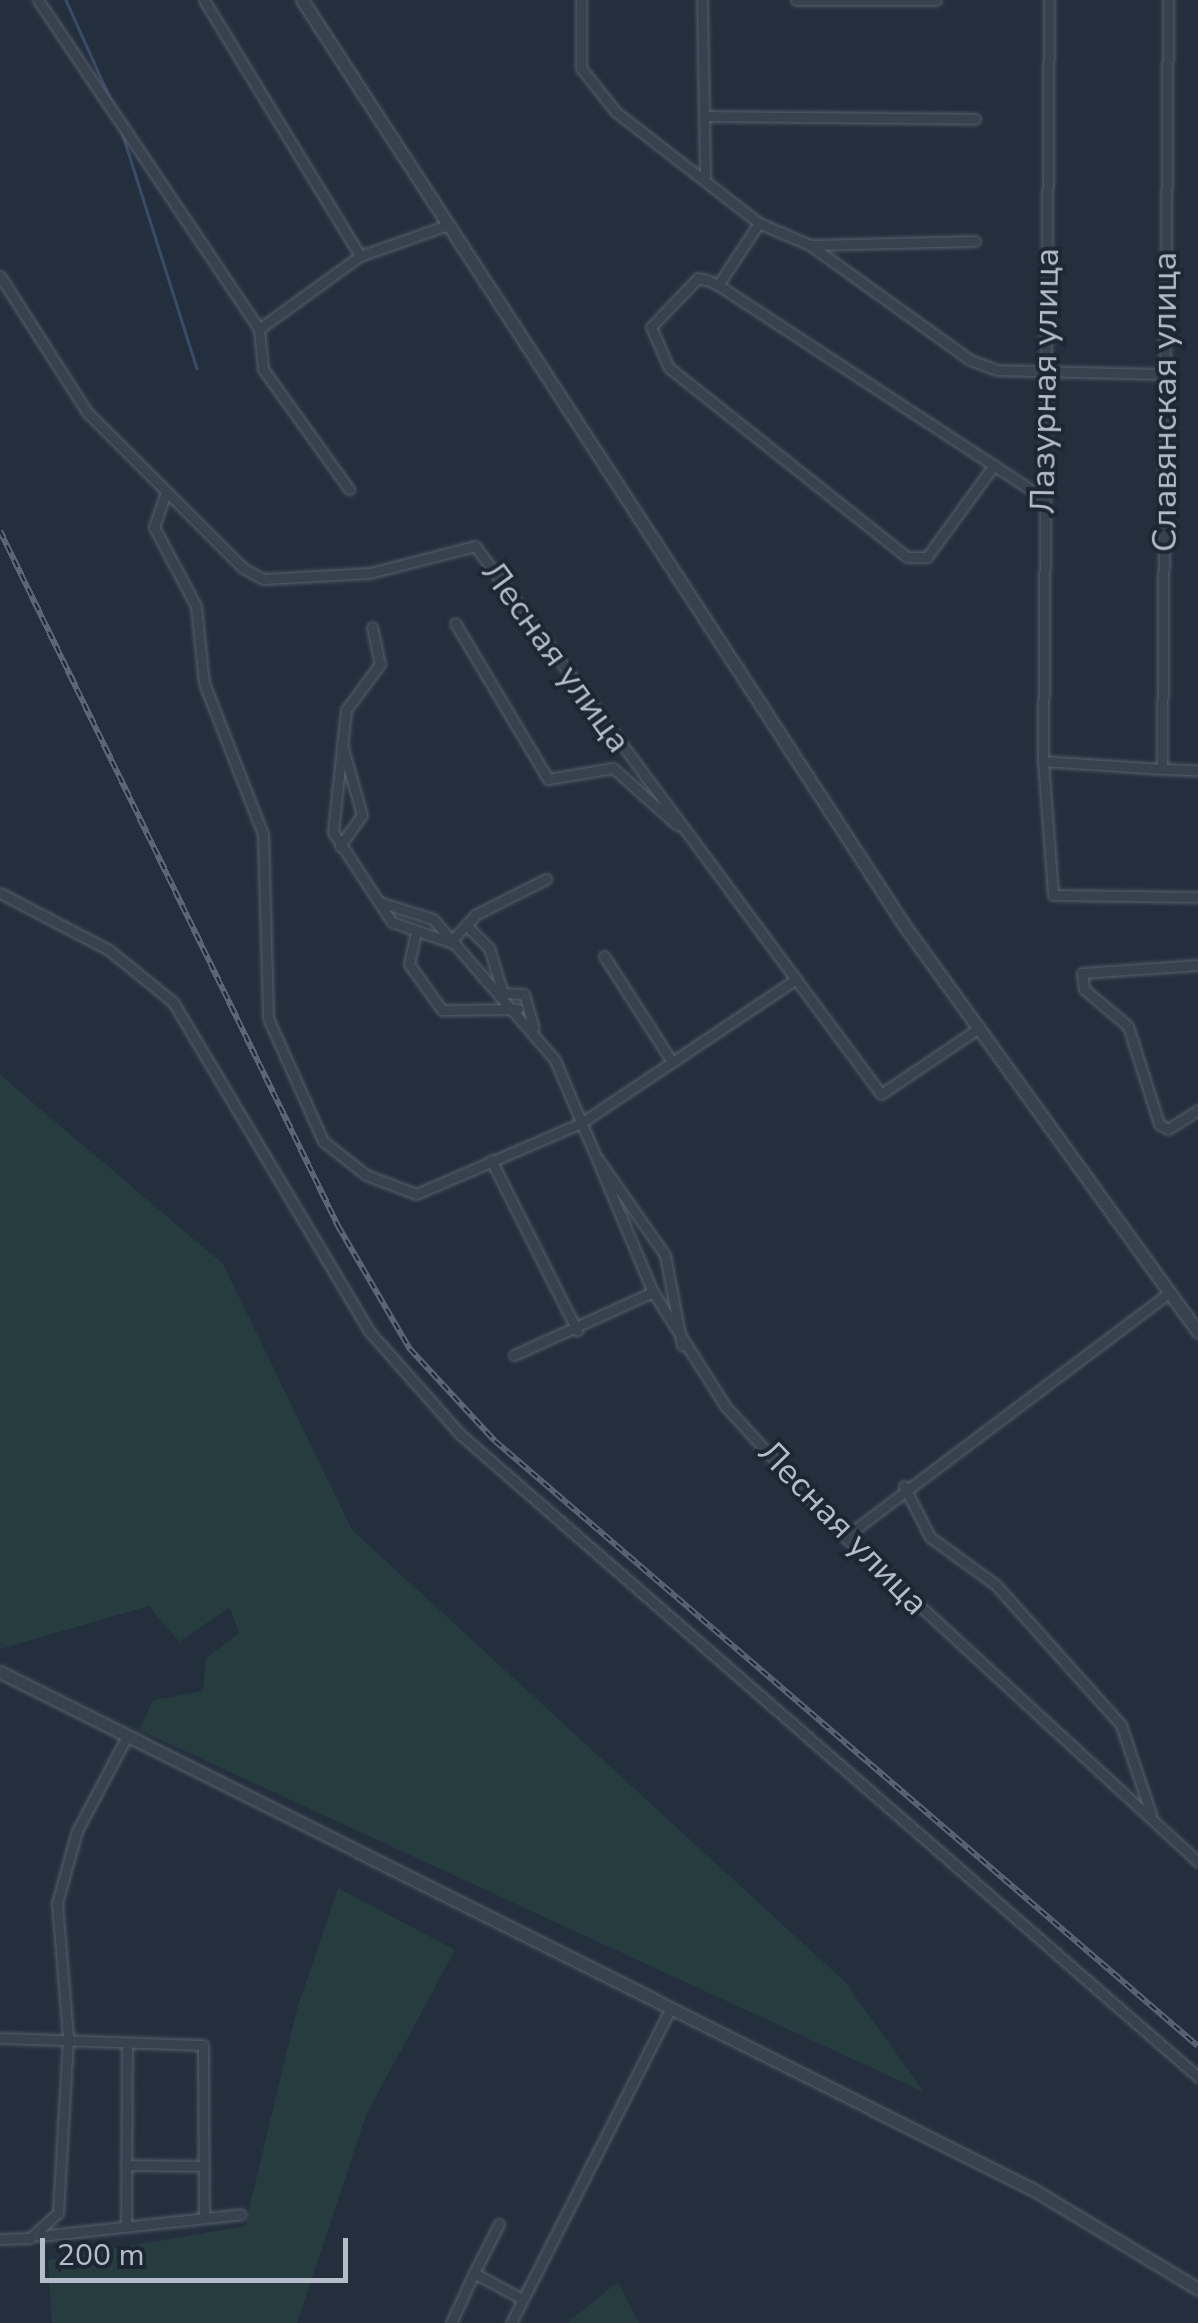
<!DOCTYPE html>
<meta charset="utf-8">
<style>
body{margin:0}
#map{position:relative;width:1198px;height:2323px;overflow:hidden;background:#242f3e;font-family:"Nunito Sans",sans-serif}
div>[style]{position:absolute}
.green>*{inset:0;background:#263c3f}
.stream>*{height:2.5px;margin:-1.25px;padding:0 1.25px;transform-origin:1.25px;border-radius:1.25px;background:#394c67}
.roads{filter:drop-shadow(0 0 2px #565f6c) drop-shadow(0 0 2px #565f6c)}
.minor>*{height:9px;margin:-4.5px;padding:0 4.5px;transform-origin:4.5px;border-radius:4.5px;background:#38414e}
.tertiary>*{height:11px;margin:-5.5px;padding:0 5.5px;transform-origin:5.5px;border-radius:5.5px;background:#38414e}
.rail>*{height:6px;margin-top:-3px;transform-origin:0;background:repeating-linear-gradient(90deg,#1d2633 0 8px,#5a6575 0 16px);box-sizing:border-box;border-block:2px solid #5a6575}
span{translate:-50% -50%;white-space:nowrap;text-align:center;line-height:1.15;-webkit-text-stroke:8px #1d2633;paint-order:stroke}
.street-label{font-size:35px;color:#b4bcc9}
.scale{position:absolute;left:40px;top:2238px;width:308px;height:45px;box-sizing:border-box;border:5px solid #b4bcc9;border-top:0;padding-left:12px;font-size:30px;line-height:35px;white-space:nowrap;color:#b4bcc9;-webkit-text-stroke:8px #1d2633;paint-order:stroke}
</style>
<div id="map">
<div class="green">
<div style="clip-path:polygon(0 1075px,223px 1264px,352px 1530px,845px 1982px,924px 2092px,139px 1730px,153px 1700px,203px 1691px,206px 1658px,239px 1633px,230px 1607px,179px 1642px,149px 1606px,0 1649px)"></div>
<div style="clip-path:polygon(338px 1888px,455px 1950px,366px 2115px,297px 2323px,52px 2323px,48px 2260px,245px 2226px,297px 2009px)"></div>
<div style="clip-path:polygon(618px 2282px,639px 2323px,566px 2323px,567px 2323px)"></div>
</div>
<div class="stream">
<div style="left:66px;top:0;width:117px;rotate:65.8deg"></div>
<div style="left:121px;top:129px;width:251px;rotate:72.4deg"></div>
</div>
<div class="roads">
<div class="minor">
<div style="left:38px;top:0;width:396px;rotate:56.1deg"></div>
<div style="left:259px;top:329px;width:40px;rotate:84.3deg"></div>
<div style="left:263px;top:369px;width:148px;rotate:54.4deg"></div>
<div style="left:204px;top:0;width:300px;rotate:58.6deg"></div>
<div style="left:360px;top:256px;width:93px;rotate:-19.4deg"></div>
<div style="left:581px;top:0;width:68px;rotate:90deg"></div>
<div style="left:581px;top:68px;width:56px;rotate:51.5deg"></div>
<div style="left:616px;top:112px;width:181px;rotate:37.8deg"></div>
<div style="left:759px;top:223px;width:56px;rotate:23.3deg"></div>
<div style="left:810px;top:245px;width:197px;rotate:35.7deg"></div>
<div style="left:970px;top:360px;width:29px;rotate:20deg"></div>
<div style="left:997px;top:370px;width:169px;rotate:1.4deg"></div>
<div style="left:702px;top:0;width:177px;rotate:89deg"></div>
<div style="left:796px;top:0;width:140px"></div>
<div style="left:1049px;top:0;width:761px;rotate:90.45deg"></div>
<div style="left:1043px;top:761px;width:119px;rotate:3.8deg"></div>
<div style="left:1168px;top:0;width:769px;rotate:90.45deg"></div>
<div style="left:1162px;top:769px;width:36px;rotate:2deg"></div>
<div style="left:705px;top:116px;width:270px;rotate:0.6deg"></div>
<div style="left:813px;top:245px;width:162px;rotate:-1.4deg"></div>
<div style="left:0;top:276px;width:161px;rotate:57.4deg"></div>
<div style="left:87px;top:412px;width:221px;rotate:45deg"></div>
<div style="left:243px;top:568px;width:23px;rotate:29deg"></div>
<div style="left:263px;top:579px;width:107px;rotate:-3.2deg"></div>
<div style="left:370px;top:573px;width:108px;rotate:-14.4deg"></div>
<div style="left:475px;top:546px;width:682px;rotate:53.47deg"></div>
<div style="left:881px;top:1094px;width:115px;rotate:-34deg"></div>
<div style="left:718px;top:285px;width:74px;rotate:-56.5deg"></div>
<div style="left:259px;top:329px;width:125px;rotate:-35.9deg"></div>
<div style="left:994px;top:465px;width:114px;rotate:126.1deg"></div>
<div style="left:927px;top:557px;width:20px;rotate:180deg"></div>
<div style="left:907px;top:557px;width:304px;rotate:-141.5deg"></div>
<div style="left:669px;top:368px;width:45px;rotate:-113.7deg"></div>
<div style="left:651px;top:327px;width:68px;rotate:-46.2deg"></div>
<div style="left:698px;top:278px;width:9px;rotate:13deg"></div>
<div style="left:707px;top:280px;width:12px;rotate:24deg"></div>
<div style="left:718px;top:285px;width:389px;rotate:33.2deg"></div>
<div style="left:166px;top:492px;width:37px;rotate:109deg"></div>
<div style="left:154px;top:527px;width:89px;rotate:62deg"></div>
<div style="left:196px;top:606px;width:77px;rotate:84.1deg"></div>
<div style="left:204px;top:683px;width:162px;rotate:68.7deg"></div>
<div style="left:263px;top:834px;width:184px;rotate:88.4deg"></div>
<div style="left:268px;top:1018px;width:135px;rotate:65.9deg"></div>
<div style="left:323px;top:1141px;width:55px;rotate:38.3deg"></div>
<div style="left:366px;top:1175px;width:53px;rotate:20.8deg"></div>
<div style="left:416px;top:1194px;width:180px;rotate:-23.3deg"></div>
<div style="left:581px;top:1123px;width:254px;rotate:-33.8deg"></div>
<div style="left:455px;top:623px;width:182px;rotate:59.2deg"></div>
<div style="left:548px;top:779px;width:66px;rotate:-9.6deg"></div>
<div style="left:613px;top:768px;width:86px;rotate:41.7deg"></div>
<div style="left:372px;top:627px;width:38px;rotate:78deg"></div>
<div style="left:380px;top:664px;width:57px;rotate:126.5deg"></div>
<div style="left:346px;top:710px;width:123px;rotate:96.1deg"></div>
<div style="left:333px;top:832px;width:108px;rotate:56.8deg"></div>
<div style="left:392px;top:922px;width:67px;rotate:19.2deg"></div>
<div style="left:1043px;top:761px;width:134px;rotate:85.7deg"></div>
<div style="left:1053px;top:895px;width:145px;rotate:0.8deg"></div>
<div style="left:340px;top:846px;width:38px;rotate:-55deg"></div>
<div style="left:362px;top:815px;width:73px;rotate:-105.9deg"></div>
<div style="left:0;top:893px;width:123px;rotate:27.6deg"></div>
<div style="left:109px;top:950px;width:82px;rotate:39.1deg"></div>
<div style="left:173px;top:1002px;width:383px;rotate:59.2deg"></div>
<div style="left:369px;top:1331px;width:137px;rotate:48.5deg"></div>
<div style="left:460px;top:1434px;width:979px;rotate:41.06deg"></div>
<div style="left:379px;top:902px;width:57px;rotate:17.5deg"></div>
<div style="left:433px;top:919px;width:186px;rotate:49.1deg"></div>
<div style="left:555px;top:1060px;width:252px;rotate:67.1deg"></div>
<div style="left:653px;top:1292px;width:136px;rotate:57.6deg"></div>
<div style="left:726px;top:1407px;width:176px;rotate:47.5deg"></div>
<div style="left:845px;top:1537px;width:480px;rotate:42.6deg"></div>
<div style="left:466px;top:925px;width:33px;rotate:45deg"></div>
<div style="left:489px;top:948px;width:41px;rotate:72.9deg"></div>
<div style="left:415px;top:936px;width:29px;rotate:102deg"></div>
<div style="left:409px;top:964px;width:57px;rotate:54.3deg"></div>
<div style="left:442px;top:1010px;width:76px;rotate:-0.8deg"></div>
<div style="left:453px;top:939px;width:33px;rotate:-47deg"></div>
<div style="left:475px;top:915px;width:80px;rotate:-26.9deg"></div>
<div style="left:604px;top:956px;width:122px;rotate:57.3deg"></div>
<div style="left:1198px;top:965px;width:116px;rotate:176.1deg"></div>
<div style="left:1082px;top:973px;width:16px;rotate:83deg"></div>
<div style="left:1084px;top:989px;width:57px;rotate:40.1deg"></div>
<div style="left:1128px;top:1026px;width:103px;rotate:72.4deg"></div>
<div style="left:1159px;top:1124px;width:10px;rotate:29deg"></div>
<div style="left:1168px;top:1129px;width:36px;rotate:-32deg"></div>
<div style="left:504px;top:993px;width:20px;rotate:3deg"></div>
<div style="left:524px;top:994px;width:35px;rotate:74deg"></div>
<div style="left:598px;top:1159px;width:117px;rotate:55.1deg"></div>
<div style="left:665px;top:1255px;width:92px;rotate:79.3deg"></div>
<div style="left:491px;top:1160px;width:191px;rotate:63.2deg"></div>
<div style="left:514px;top:1355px;width:153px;rotate:-24.4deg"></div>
<div style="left:904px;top:1486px;width:57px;rotate:63deg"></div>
<div style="left:930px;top:1537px;width:82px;rotate:36deg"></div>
<div style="left:996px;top:1585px;width:188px;rotate:48.2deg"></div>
<div style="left:1121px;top:1725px;width:94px;rotate:71.4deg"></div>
<div style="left:845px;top:1537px;width:406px;rotate:-37deg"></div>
<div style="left:0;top:2038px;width:203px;rotate:2deg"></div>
<div style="left:203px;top:2045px;width:173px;rotate:89.7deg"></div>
<div style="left:126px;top:2165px;width:78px;rotate:0.7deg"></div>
<div style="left:126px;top:2227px;width:180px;rotate:-89.7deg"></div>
<div style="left:40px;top:2236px;width:202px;rotate:-6.2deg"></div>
<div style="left:0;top:2239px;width:30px;rotate:-2deg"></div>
<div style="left:30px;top:2238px;width:38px;rotate:-42deg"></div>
<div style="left:58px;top:2213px;width:176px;rotate:-86.7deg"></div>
<div style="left:68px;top:2037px;width:134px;rotate:-94.7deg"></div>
<div style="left:57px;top:1903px;width:75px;rotate:-74.5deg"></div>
<div style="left:77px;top:1831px;width:107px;rotate:-62.2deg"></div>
<div style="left:474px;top:2273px;width:55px;rotate:-63deg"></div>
<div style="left:451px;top:2323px;width:55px;rotate:-65.3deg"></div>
<div style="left:474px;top:2273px;width:55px;rotate:28.4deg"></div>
<div style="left:511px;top:2323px;width:352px;rotate:-63.1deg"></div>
</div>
<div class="tertiary">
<div style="left:302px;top:0;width:1104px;rotate:56.94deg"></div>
<div style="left:904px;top:925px;width:502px;rotate:54.16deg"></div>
<div style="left:0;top:1672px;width:1156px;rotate:26.61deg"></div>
<div style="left:1034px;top:2190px;width:192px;rotate:31.1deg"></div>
</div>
</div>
<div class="rail">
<div style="left:0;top:531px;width:773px;rotate:64.06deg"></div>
<div style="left:338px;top:1226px;width:143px;rotate:59.7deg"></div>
<div style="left:410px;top:1349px;width:125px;rotate:47.3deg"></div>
<div style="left:495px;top:1441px;width:927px;rotate:40.72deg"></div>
</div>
<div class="street-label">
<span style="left:1045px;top:381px;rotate:-89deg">Лазурная улица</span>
<span style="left:1165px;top:402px;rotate:-90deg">Славянская улица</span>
<span style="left:556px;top:657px;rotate:54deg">Лесная улица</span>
<span style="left:843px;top:1528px;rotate:46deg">Лесная улица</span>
</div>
<div class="scale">200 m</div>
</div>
